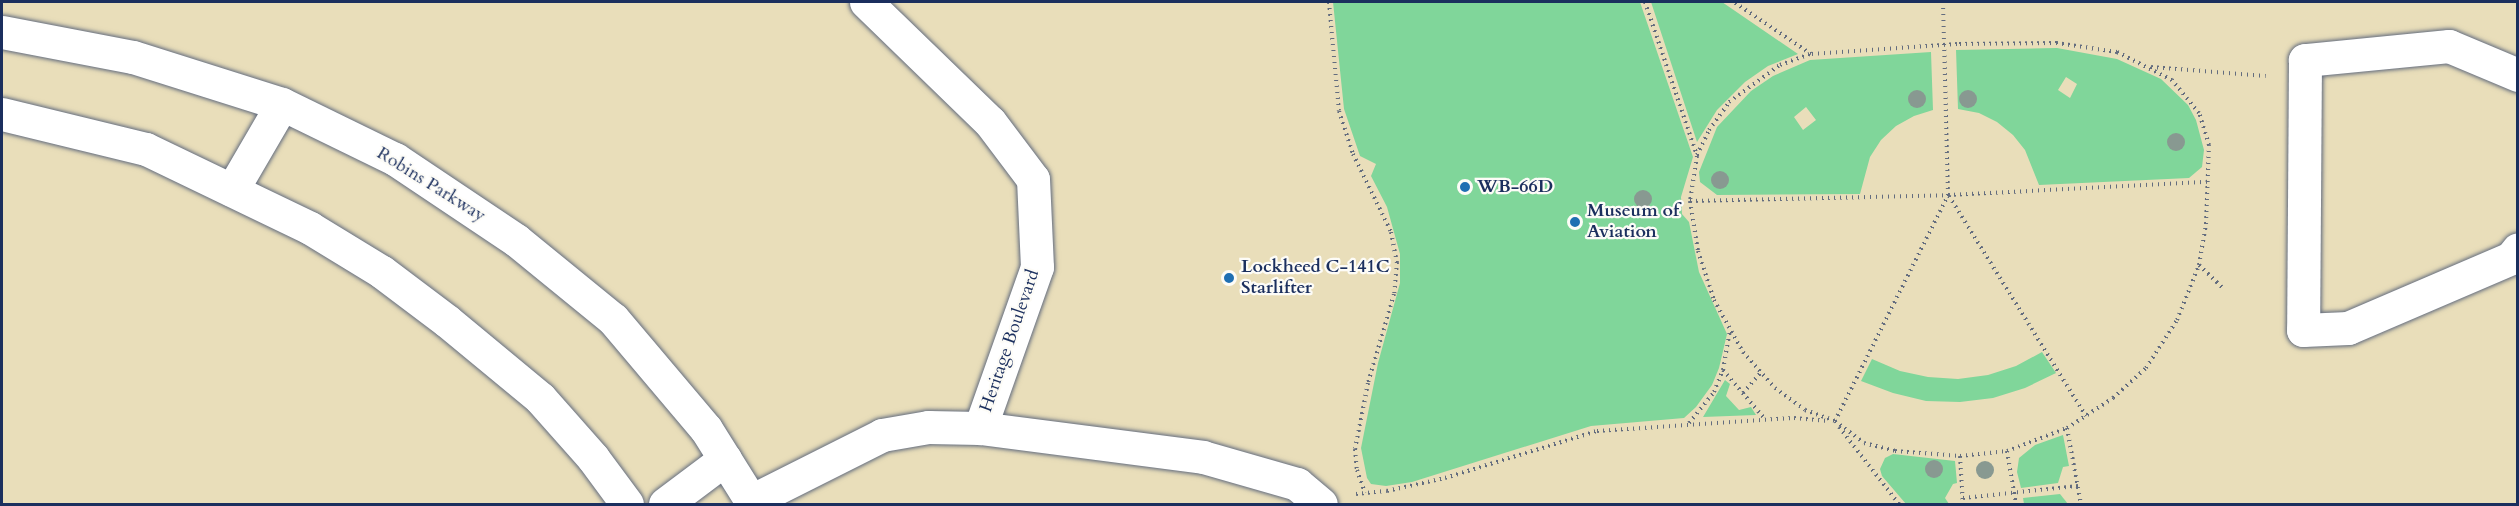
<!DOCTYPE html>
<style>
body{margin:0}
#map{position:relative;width:2519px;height:506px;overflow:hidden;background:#e9deba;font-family:Cardo,serif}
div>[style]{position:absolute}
.green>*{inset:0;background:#80d69a}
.path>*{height:4px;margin-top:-2px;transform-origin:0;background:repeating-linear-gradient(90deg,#636c7e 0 1.5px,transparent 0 6px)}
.roads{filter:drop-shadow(0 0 2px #636c7e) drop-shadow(0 0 2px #636c7e)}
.minor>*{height:33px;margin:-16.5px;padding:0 16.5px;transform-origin:16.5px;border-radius:16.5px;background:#fff}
.trees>*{width:18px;height:18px;margin:-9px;border-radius:50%;background:#889991}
.dots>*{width:16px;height:16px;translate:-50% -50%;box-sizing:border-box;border:3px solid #fdfcf7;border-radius:50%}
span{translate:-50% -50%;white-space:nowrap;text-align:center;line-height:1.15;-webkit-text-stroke:4.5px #fdfcf7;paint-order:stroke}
.street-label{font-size:18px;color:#1b2f5e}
.poi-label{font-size:18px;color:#1b2f5e;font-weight:700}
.left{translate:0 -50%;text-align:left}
.frame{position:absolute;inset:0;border:3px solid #1b2f5e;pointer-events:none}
</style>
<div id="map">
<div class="green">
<div style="clip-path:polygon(1333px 2px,1640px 2px,1693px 157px,1681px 197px,1682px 214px,1689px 222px,1699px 272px,1727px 334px,1719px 368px,1712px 385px,1696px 407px,1684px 418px,1591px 426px,1412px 482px,1386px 486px,1371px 484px,1367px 478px,1361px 448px,1378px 363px,1400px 283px,1400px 254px,1387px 207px,1371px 176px,1376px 164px,1360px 156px,1344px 109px)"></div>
<div style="clip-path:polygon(1651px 2px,1722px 2px,1798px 54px,1768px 66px,1745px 82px,1717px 110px,1697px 142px)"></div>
<div style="clip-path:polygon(evenodd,2057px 48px,2117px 59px,2161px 79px,2188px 105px,2196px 120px,2204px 150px,2202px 167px,2189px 178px,2039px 185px,2025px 150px,2013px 135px,1997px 122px,1979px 113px,1958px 109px,1956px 50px,2057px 48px,2066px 77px,2077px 84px,2070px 98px,2058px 90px,2066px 77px)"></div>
<div style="clip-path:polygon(evenodd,1931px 52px,1933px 110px,1914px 116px,1896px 126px,1881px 140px,1870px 157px,1860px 194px,1717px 195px,1700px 182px,1699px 172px,1717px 127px,1751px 91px,1773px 76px,1810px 60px,1931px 52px,1806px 107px,1816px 120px,1803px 130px,1794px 117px,1806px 107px)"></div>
<div style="clip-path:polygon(2042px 352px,2056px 373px,2025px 388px,1993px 398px,1960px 402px,1926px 401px,1893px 393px,1861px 381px,1872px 359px,1900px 371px,1928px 377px,1958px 379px,1988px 375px,2016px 366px)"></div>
<div style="clip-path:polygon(1725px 380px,1730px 384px,1726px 396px,1739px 410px,1751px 407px,1756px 415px,1703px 417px)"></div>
<div style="clip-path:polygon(2063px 435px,2069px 466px,2063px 467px,2058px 483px,2021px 488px,2017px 472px,2019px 458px,2035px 445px)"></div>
<div style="clip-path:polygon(1893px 454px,1955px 461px,1957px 483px,1953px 484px,1945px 498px,1949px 504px,1906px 504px,1882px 476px,1880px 469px,1885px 458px)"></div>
<div style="clip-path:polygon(2060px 494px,2068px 504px,2024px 504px,2023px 498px)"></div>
</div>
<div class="path">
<div style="left:1329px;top:2px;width:109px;rotate:84.8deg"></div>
<div style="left:1339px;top:111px;width:45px;rotate:72deg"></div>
<div style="left:1353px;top:154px;width:87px;rotate:64deg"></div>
<div style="left:1391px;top:232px;width:31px;rotate:79deg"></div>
<div style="left:1397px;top:262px;width:32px;rotate:95deg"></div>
<div style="left:1394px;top:294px;width:93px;rotate:106.3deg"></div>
<div style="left:1368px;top:383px;width:67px;rotate:101.1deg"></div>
<div style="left:1355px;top:449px;width:21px;rotate:85deg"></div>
<div style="left:1357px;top:470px;width:24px;rotate:71deg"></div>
<div style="left:1645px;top:2px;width:163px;rotate:71.3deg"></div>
<div style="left:1697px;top:156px;width:46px;rotate:98.8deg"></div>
<div style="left:1690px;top:201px;width:51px;rotate:80.9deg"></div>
<div style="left:1698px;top:251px;width:52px;rotate:71.9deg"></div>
<div style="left:1714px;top:300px;width:60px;rotate:60.9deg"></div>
<div style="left:1743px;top:352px;width:48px;rotate:48.4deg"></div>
<div style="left:1775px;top:388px;width:37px;rotate:36deg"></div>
<div style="left:1805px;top:410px;width:32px;rotate:20deg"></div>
<div style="left:1835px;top:421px;width:36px;rotate:37deg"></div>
<div style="left:1864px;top:443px;width:32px;rotate:14deg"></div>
<div style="left:1895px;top:451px;width:65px;rotate:4.4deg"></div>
<div style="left:1960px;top:456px;width:47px;rotate:-6.1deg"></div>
<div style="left:2007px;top:451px;width:64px;rotate:-21deg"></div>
<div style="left:2067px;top:428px;width:55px;rotate:-33.1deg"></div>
<div style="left:2113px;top:398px;width:45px;rotate:-42.3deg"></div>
<div style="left:2146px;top:368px;width:57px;rotate:-57.1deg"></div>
<div style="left:2177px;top:320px;width:59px;rotate:-68.2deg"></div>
<div style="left:2199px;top:265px;width:42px;rotate:-80.3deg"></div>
<div style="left:2206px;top:224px;width:79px;rotate:-87.8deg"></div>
<div style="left:2209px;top:145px;width:34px;rotate:-107deg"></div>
<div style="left:2199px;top:113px;width:43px;rotate:-129.3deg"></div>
<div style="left:2172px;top:80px;width:62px;rotate:-153deg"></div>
<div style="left:2117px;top:52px;width:61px;rotate:-171.5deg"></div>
<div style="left:2057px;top:43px;width:100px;rotate:179.4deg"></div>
<div style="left:1957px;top:44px;width:146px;rotate:176.1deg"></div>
<div style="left:1811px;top:54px;width:93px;rotate:-146deg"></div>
<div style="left:2151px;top:67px;width:115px;rotate:4.5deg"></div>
<div style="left:1697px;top:155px;width:28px;rotate:-64deg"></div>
<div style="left:1709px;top:130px;width:34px;rotate:-54deg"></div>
<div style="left:1729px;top:102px;width:63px;rotate:-36deg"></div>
<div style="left:1780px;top:65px;width:33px;rotate:-20deg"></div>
<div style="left:1949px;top:196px;width:259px;rotate:58.1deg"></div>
<div style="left:1690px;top:201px;width:258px;rotate:-1.3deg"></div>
<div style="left:1948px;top:195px;width:260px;rotate:-2.9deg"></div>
<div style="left:2199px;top:265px;width:32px;rotate:44deg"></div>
<div style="left:1723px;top:370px;width:65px;rotate:49.4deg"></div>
<div style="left:1743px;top:393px;width:28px;rotate:-49deg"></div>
<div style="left:1835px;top:421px;width:253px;rotate:-63.4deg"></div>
<div style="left:1948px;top:195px;width:193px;rotate:-91.5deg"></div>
<div style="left:1689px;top:423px;width:40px;rotate:-51deg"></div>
<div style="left:1714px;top:392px;width:24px;rotate:-68deg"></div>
<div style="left:1723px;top:370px;width:41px;rotate:-80.1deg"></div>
<div style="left:1839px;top:427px;width:98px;rotate:52.1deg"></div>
<div style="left:2067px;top:428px;width:77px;rotate:79.6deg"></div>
<div style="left:2007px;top:451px;width:54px;rotate:80.4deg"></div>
<div style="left:1960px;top:456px;width:48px;rotate:86.4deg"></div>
<div style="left:1356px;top:494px;width:31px;rotate:-6deg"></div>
<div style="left:1387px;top:491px;width:59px;rotate:-12.6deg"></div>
<div style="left:1445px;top:478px;width:159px;rotate:-17.2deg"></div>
<div style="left:1597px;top:431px;width:197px;rotate:-3.8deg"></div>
<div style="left:1794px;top:418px;width:34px;rotate:5deg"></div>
<div style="left:1963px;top:498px;width:116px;rotate:-6deg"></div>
</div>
<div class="roads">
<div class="minor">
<div style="left:866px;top:2px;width:173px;rotate:44.1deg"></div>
<div style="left:990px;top:122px;width:71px;rotate:53deg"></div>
<div style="left:1033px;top:179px;width:88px;rotate:87.4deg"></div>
<div style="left:1037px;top:267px;width:171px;rotate:109.5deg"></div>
<div style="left:980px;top:428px;width:225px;rotate:7.4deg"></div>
<div style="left:1203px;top:457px;width:98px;rotate:16deg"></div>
<div style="left:1297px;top:484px;width:31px;rotate:40deg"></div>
<div style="left:2px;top:32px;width:133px;rotate:10.8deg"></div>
<div style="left:133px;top:57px;width:156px;rotate:17.5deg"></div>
<div style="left:282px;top:104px;width:126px;rotate:26deg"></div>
<div style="left:395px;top:159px;width:146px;rotate:33.8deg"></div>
<div style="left:516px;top:240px;width:125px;rotate:39.2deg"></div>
<div style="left:613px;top:319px;width:144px;rotate:49.8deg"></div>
<div style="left:706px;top:429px;width:89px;rotate:57.9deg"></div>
<div style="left:2518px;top:75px;width:75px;rotate:-157.2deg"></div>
<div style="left:2449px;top:46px;width:145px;rotate:174.4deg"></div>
<div style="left:2305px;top:60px;width:270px;rotate:90.4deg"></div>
<div style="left:2303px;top:330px;width:45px;rotate:-2.5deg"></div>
<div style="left:2348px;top:328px;width:177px;rotate:-23.2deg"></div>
<div style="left:2511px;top:258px;width:11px;rotate:-52deg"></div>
<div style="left:2px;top:114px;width:148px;rotate:13.7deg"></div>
<div style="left:146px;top:149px;width:182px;rotate:25.7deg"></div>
<div style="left:310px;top:228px;width:84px;rotate:31.4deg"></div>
<div style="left:382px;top:272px;width:81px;rotate:37deg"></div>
<div style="left:447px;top:321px;width:121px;rotate:39.6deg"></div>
<div style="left:540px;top:398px;width:80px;rotate:48.5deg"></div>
<div style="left:593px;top:458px;width:57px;rotate:53.5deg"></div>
<div style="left:232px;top:190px;width:99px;rotate:-59.8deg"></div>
<div style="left:751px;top:501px;width:147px;rotate:-26.7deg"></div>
<div style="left:882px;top:435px;width:47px;rotate:-9.9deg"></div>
<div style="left:928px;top:427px;width:52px;rotate:1.1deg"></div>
<div style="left:665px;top:504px;width:75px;rotate:-36.9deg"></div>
</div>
</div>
<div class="trees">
<div style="left:1917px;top:99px"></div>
<div style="left:1968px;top:99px"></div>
<div style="left:2176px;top:142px"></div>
<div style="left:1720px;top:180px"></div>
<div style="left:1643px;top:199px"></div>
<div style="left:1934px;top:469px"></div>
<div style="left:1985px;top:470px"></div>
</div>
<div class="dots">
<div style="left:1465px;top:187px;background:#1f6fb2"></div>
<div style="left:1575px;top:222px;background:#1f6fb2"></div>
<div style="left:1229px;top:278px;background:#1f6fb2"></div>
</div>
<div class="street-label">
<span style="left:431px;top:185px;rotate:32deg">Robins Parkway</span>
<span style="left:1010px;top:341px;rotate:-71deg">Heritage Boulevard</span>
</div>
<div class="poi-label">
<span class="left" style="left:1477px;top:187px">WB-66D</span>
<span class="left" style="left:1587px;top:222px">Museum of<br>Aviation</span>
<span class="left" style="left:1241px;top:278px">Lockheed C-141C<br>Starlifter</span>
</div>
<div class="frame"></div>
</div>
